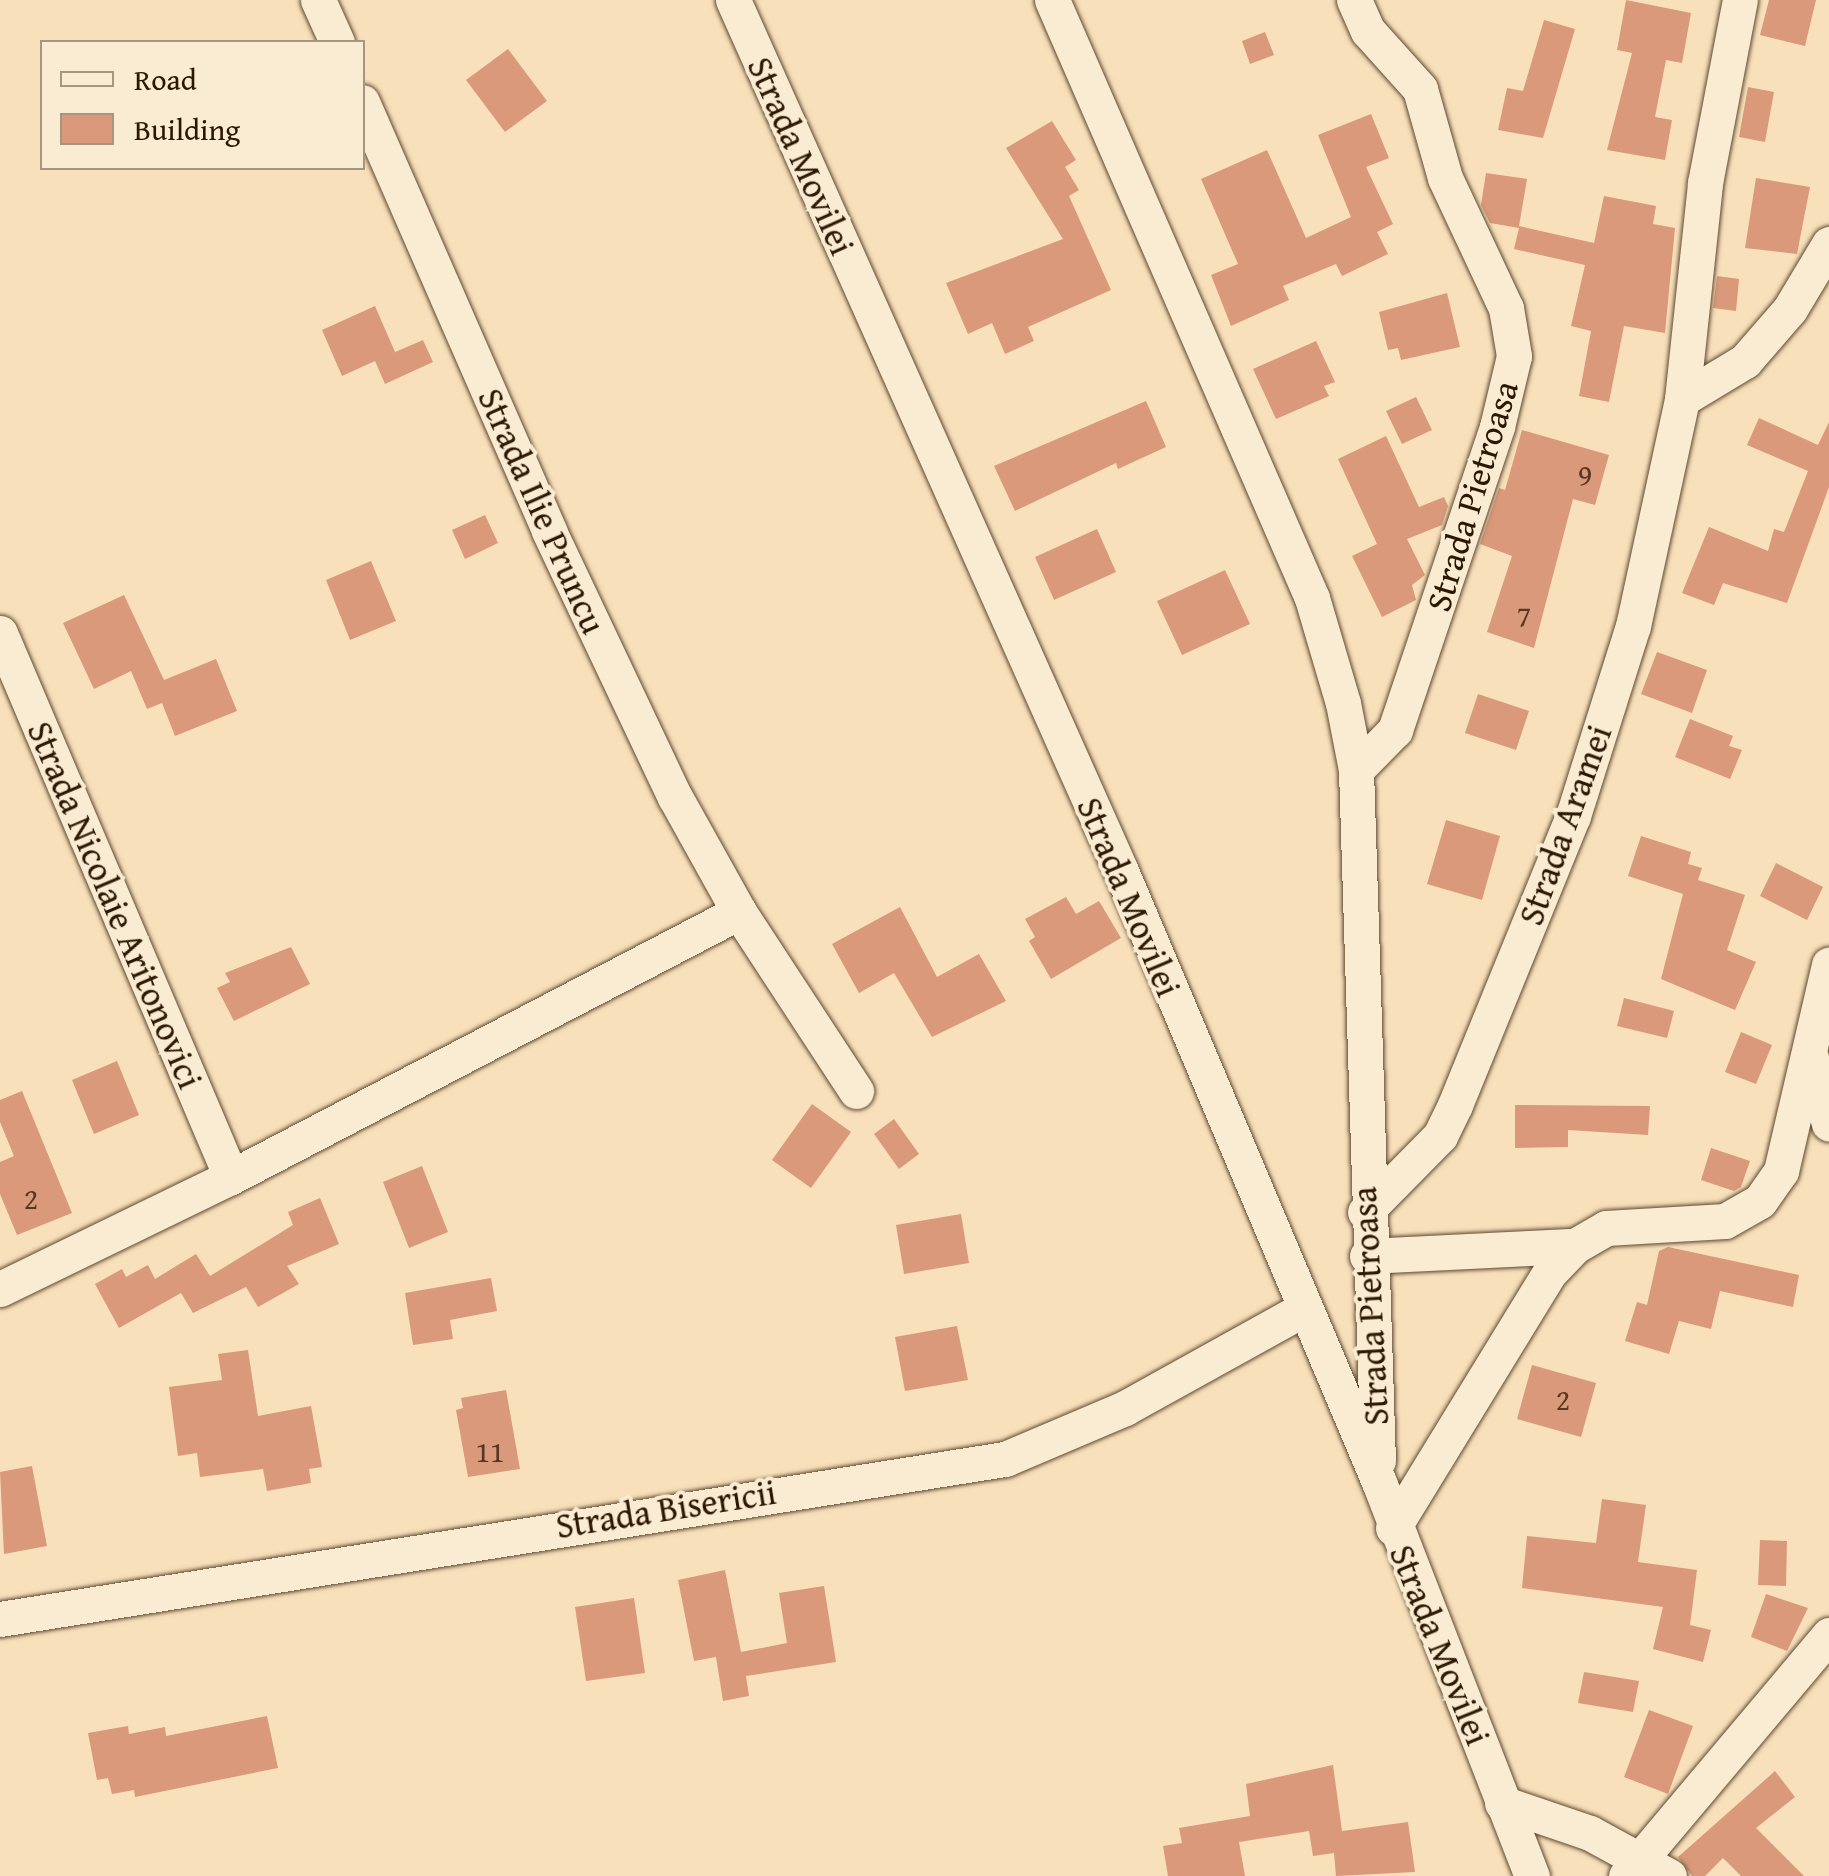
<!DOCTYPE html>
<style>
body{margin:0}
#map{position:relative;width:1829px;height:1876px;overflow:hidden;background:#f8e0bb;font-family:"Gentium Book Plus",serif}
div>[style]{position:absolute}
.building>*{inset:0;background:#d9997a}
.roads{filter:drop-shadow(0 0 2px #5e4930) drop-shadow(0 0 2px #5e4930)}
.street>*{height:35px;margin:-17.5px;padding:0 17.5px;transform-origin:17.5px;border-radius:17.5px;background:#faebd3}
span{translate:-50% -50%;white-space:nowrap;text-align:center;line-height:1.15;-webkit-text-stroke:8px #faebd3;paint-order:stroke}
.number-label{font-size:30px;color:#563820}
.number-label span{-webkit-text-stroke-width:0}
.street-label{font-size:35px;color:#2b1702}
.legend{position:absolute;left:40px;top:40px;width:325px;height:130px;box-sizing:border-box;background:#faebd3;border:2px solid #a7967f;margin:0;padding:12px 18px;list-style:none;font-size:30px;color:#2b1702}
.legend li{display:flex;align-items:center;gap:20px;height:50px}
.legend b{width:50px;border:2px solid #a7967f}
</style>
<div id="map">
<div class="building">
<div style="clip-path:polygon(1626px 0,1691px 13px,1682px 63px,1666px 60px,1655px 117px,1672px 120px,1665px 160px,1607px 150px,1632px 53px,1617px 50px)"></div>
<div style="clip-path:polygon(1769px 0,1816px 0,1805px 46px,1760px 35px)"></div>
<div style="clip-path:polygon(1544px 20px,1575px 29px,1543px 138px,1498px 130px,1507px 88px,1523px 91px)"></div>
<div style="clip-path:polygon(1265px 32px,1274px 55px,1250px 64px,1242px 41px)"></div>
<div style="clip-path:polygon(508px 49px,547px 101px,505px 132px,466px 80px)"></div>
<div style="clip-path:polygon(1748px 87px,1774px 92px,1765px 142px,1739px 137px)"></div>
<div style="clip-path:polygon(1371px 114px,1389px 158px,1366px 167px,1393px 224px,1377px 232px,1388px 254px,1342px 276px,1336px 264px,1283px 286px,1289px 300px,1231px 326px,1211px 275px,1238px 264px,1201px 179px,1267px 150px,1306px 238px,1351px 217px,1318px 135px)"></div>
<div style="clip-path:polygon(1052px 121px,1076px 160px,1065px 167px,1079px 190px,1069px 196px,1111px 290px,1028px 327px,1034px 341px,1005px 354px,992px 323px,968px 334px,946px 283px,1063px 239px,1006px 148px)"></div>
<div style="clip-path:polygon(1486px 173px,1527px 179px,1519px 226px,1594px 243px,1604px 196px,1656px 206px,1653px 224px,1675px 228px,1665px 333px,1624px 326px,1609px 402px,1579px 396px,1591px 331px,1571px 326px,1585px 265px,1514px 249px,1519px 228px,1490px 223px,1481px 205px)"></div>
<div style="clip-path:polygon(1756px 178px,1810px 187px,1797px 254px,1745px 248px)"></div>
<div style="clip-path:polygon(1717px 276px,1739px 279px,1736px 311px,1713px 308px)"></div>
<div style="clip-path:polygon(1447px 293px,1460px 347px,1401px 360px,1398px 348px,1388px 350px,1379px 312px)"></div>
<div style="clip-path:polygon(375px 306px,395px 352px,386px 356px,423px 340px,433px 362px,385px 384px,375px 361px,342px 376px,322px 330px)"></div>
<div style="clip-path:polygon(1316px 341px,1335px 382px,1324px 386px,1329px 396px,1276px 419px,1253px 369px)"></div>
<div style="clip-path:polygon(1416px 397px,1432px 430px,1402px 444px,1386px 411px)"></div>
<div style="clip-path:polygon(1146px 401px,1166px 447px,1118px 469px,1116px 463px,1015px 511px,994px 466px)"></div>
<div style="clip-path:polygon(1759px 418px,1818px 445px,1829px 422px,1829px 487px,1787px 603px,1723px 583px,1714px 605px,1682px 593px,1709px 527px,1768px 551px,1774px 529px,1784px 532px,1808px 471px,1747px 445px)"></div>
<div style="clip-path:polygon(1522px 430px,1609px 455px,1595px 505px,1573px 499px,1534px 648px,1487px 632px,1512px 556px,1480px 544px,1499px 488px,1505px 490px)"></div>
<div style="clip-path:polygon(1386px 436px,1419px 507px,1444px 497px,1448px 506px,1442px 525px,1407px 539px,1425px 575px,1412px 585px,1416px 600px,1382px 617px,1352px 556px,1377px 544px,1338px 459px)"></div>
<div style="clip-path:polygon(485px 515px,498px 543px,465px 559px,452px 530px)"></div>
<div style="clip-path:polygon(1097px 529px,1116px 572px,1054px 600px,1035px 557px)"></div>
<div style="clip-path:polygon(371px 561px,396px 621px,350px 640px,326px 580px)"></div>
<div style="clip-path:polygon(1225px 570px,1250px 624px,1182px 655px,1157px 601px)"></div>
<div style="clip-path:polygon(124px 595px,164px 680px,216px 659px,237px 711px,175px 736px,162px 703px,147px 709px,131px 671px,94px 689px,63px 623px)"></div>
<div style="clip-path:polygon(1657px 652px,1707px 670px,1692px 713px,1641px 694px)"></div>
<div style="clip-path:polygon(1478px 694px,1529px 711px,1516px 750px,1465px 733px)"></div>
<div style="clip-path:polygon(1690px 719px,1733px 736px,1729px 746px,1742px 750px,1730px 779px,1675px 757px)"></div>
<div style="clip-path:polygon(1446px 820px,1500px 836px,1482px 900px,1427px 884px)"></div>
<div style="clip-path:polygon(1641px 836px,1691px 852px,1688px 864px,1702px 868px,1698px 880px,1745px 895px,1727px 950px,1756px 962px,1735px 1010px,1661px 979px,1683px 894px,1628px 876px)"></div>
<div style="clip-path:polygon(1776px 863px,1823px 887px,1807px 920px,1760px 896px)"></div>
<div style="clip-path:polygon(1066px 897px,1076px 914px,1099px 901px,1121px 938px,1051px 979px,1029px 941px,1035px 937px,1025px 919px)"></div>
<div style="clip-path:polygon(900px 907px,937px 977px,979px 954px,1006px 1001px,932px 1037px,894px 973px,859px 993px,832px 944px)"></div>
<div style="clip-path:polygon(291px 947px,310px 984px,234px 1021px,217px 988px,230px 982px,225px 973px)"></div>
<div style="clip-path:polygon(1624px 998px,1674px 1011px,1667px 1038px,1617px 1026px)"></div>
<div style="clip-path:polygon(1741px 1032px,1772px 1045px,1756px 1084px,1725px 1072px)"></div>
<div style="clip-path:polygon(117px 1061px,139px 1115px,94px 1134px,72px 1080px)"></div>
<div style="clip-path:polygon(22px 1091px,72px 1213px,17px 1235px,0 1194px,0 1162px,14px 1156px,0 1122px,0 1100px)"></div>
<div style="clip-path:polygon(812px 1104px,851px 1132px,811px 1188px,772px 1160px)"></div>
<div style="clip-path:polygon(1515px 1105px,1650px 1106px,1648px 1135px,1568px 1130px,1568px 1147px,1515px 1148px)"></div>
<div style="clip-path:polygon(894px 1119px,919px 1154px,899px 1169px,874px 1134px)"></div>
<div style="clip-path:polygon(1711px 1148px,1750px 1161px,1741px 1187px,1734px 1191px,1701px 1180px)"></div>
<div style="clip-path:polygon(422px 1166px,448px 1232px,409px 1248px,383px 1182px)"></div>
<div style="clip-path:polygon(320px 1198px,339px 1244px,287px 1266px,299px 1284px,258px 1307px,246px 1287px,193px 1313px,181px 1293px,119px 1328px,95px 1284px,122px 1269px,126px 1277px,148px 1265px,155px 1279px,196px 1254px,210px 1276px,293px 1225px,288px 1212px)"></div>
<div style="clip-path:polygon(961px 1214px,969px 1263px,904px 1274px,896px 1225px)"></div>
<div style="clip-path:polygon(1668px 1247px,1799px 1275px,1793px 1307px,1720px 1291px,1711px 1329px,1679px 1321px,1669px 1354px,1625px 1341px,1637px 1302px,1647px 1305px,1659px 1251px)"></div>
<div style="clip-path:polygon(491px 1278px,497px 1311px,450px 1320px,453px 1339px,413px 1345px,405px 1293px)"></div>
<div style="clip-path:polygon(957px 1326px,968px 1380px,905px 1391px,895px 1337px)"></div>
<div style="clip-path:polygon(248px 1350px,258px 1416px,311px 1406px,322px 1467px,309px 1469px,311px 1483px,267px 1491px,263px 1469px,200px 1477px,197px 1453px,178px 1456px,169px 1387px,222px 1380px,218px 1354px)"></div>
<div style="clip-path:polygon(1532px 1365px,1596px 1383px,1581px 1437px,1517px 1419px)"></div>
<div style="clip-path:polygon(506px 1390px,520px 1469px,468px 1477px,456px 1410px,463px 1408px,461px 1398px)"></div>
<div style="clip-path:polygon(32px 1466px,47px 1546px,4px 1554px,0 1472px)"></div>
<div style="clip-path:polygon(1602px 1499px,1646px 1505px,1638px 1562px,1697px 1570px,1690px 1625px,1711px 1630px,1703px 1662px,1653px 1649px,1663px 1607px,1522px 1588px,1527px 1536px,1596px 1543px)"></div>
<div style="clip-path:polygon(1760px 1540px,1787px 1541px,1786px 1586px,1758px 1585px)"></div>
<div style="clip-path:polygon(725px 1570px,741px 1652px,787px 1643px,779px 1593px,824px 1586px,836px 1662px,746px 1676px,749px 1696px,723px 1701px,716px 1657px,694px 1661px,678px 1580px)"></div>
<div style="clip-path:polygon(1766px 1594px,1808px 1608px,1787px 1651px,1751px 1637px)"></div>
<div style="clip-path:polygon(634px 1598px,645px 1673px,586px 1681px,575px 1607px)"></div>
<div style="clip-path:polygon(1584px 1672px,1639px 1681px,1633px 1712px,1578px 1703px)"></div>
<div style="clip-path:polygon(1649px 1710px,1693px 1726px,1668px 1794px,1624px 1777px)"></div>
<div style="clip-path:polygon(267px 1716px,278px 1768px,135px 1797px,134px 1790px,112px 1794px,108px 1778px,97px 1780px,88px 1733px,128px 1726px,129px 1734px,165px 1727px,166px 1736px)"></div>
<div style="clip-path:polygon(1333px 1765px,1342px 1831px,1408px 1822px,1415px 1872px,1336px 1876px,1334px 1853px,1313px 1856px,1309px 1831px,1239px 1842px,1245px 1876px,1168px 1876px,1163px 1846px,1182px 1843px,1179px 1828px,1250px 1816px,1246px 1784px)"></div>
<div style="clip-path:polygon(1775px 1771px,1795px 1797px,1756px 1828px,1804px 1876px,1741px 1876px,1723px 1858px,1705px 1876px,1692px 1876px,1678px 1857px)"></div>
</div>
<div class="roads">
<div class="street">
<div style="left:318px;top:0;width:46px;rotate:65.7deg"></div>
<div style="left:733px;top:0;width:954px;rotate:65.99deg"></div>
<div style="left:1121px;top:871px;width:663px;rotate:67.11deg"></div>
<div style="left:1379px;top:1482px;width:423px;rotate:68.8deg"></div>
<div style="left:1052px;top:0;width:652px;rotate:66.5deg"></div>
<div style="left:1312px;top:598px;width:109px;rotate:73.6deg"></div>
<div style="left:1343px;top:703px;width:68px;rotate:79deg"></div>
<div style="left:1356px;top:770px;width:691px;rotate:88.18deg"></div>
<div style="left:1354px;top:0;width:34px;rotate:66deg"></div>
<div style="left:1368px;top:31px;width:78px;rotate:48.1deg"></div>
<div style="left:1420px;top:89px;width:92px;rotate:74.3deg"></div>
<div style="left:1445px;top:178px;width:144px;rotate:64.9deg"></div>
<div style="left:1506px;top:308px;width:49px;rotate:80.5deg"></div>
<div style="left:1514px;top:356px;width:73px;rotate:103.5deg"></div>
<div style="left:1497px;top:427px;width:320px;rotate:108.6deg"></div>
<div style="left:1395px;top:730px;width:56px;rotate:134.3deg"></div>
<div style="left:362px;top:102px;width:468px;rotate:66.4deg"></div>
<div style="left:549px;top:531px;width:294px;rotate:64.7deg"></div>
<div style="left:675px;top:797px;width:132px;rotate:60.9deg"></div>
<div style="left:739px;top:912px;width:214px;rotate:56.8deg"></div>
<div style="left:1682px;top:399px;width:74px;rotate:-31.1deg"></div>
<div style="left:1745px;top:361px;width:69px;rotate:-49.1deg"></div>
<div style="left:1790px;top:309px;width:76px;rotate:-59deg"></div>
<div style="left:0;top:633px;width:591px;rotate:66.99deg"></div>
<div style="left:1811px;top:1058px;width:68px;rotate:74.7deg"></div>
<div style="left:1365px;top:1212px;width:107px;rotate:-45.4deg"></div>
<div style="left:1440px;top:1136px;width:34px;rotate:-64deg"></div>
<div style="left:1455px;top:1105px;width:312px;rotate:-67.8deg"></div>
<div style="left:1573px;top:816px;width:199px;rotate:-72.5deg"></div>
<div style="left:1633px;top:626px;width:232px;rotate:-77.8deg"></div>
<div style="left:1682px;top:399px;width:217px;rotate:-83.9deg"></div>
<div style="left:1705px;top:183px;width:186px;rotate:-79.2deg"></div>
<div style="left:1367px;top:1256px;width:208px;rotate:-2.8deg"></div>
<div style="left:0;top:1289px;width:257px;rotate:-25.9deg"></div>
<div style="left:231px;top:1177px;width:573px;rotate:-27.55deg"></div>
<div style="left:1393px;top:1528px;width:300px;rotate:-58.5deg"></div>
<div style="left:1550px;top:1272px;width:36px;rotate:-46deg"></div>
<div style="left:1575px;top:1246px;width:36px;rotate:-30deg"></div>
<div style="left:1606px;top:1228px;width:119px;rotate:-3.4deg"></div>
<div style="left:1725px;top:1221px;width:40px;rotate:-29.7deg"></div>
<div style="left:1760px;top:1201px;width:37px;rotate:-55deg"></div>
<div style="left:1781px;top:1171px;width:212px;rotate:-76.9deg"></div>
<div style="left:0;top:1619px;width:1018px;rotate:-9.05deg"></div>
<div style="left:1005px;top:1459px;width:130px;rotate:-23deg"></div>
<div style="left:1125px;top:1408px;width:202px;rotate:-29deg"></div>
<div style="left:1502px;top:1803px;width:93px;rotate:18.8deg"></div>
<div style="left:1590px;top:1833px;width:90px;rotate:28.6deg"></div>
<div style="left:1626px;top:1876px;width:315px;rotate:-49.9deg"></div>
</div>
</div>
<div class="number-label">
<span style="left:1585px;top:474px">9</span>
<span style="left:1524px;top:615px">7</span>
<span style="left:31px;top:1198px">2</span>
<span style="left:1563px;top:1399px">2</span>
<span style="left:490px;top:1451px">11</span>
</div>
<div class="street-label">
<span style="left:801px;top:156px;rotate:66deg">Strada Movilei</span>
<span style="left:1472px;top:496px;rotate:-73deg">Strada Pietroasa</span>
<span style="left:542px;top:511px;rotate:66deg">Strada Ilie Pruncu</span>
<span style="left:1565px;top:825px;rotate:-70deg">Strada Aramei</span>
<span style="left:1129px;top:897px;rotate:67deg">Strada Movilei</span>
<span style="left:115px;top:905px;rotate:67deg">Strada Nicolaie Aritonovici</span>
<span style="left:1370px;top:1306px;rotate:-93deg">Strada Pietroasa</span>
<span style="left:666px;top:1509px;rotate:-9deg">Strada Bisericii</span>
<span style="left:1440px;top:1645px;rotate:68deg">Strada Movilei</span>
</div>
<ul class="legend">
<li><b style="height:12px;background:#faebd3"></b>Road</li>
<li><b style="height:28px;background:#d9997a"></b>Building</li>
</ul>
</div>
